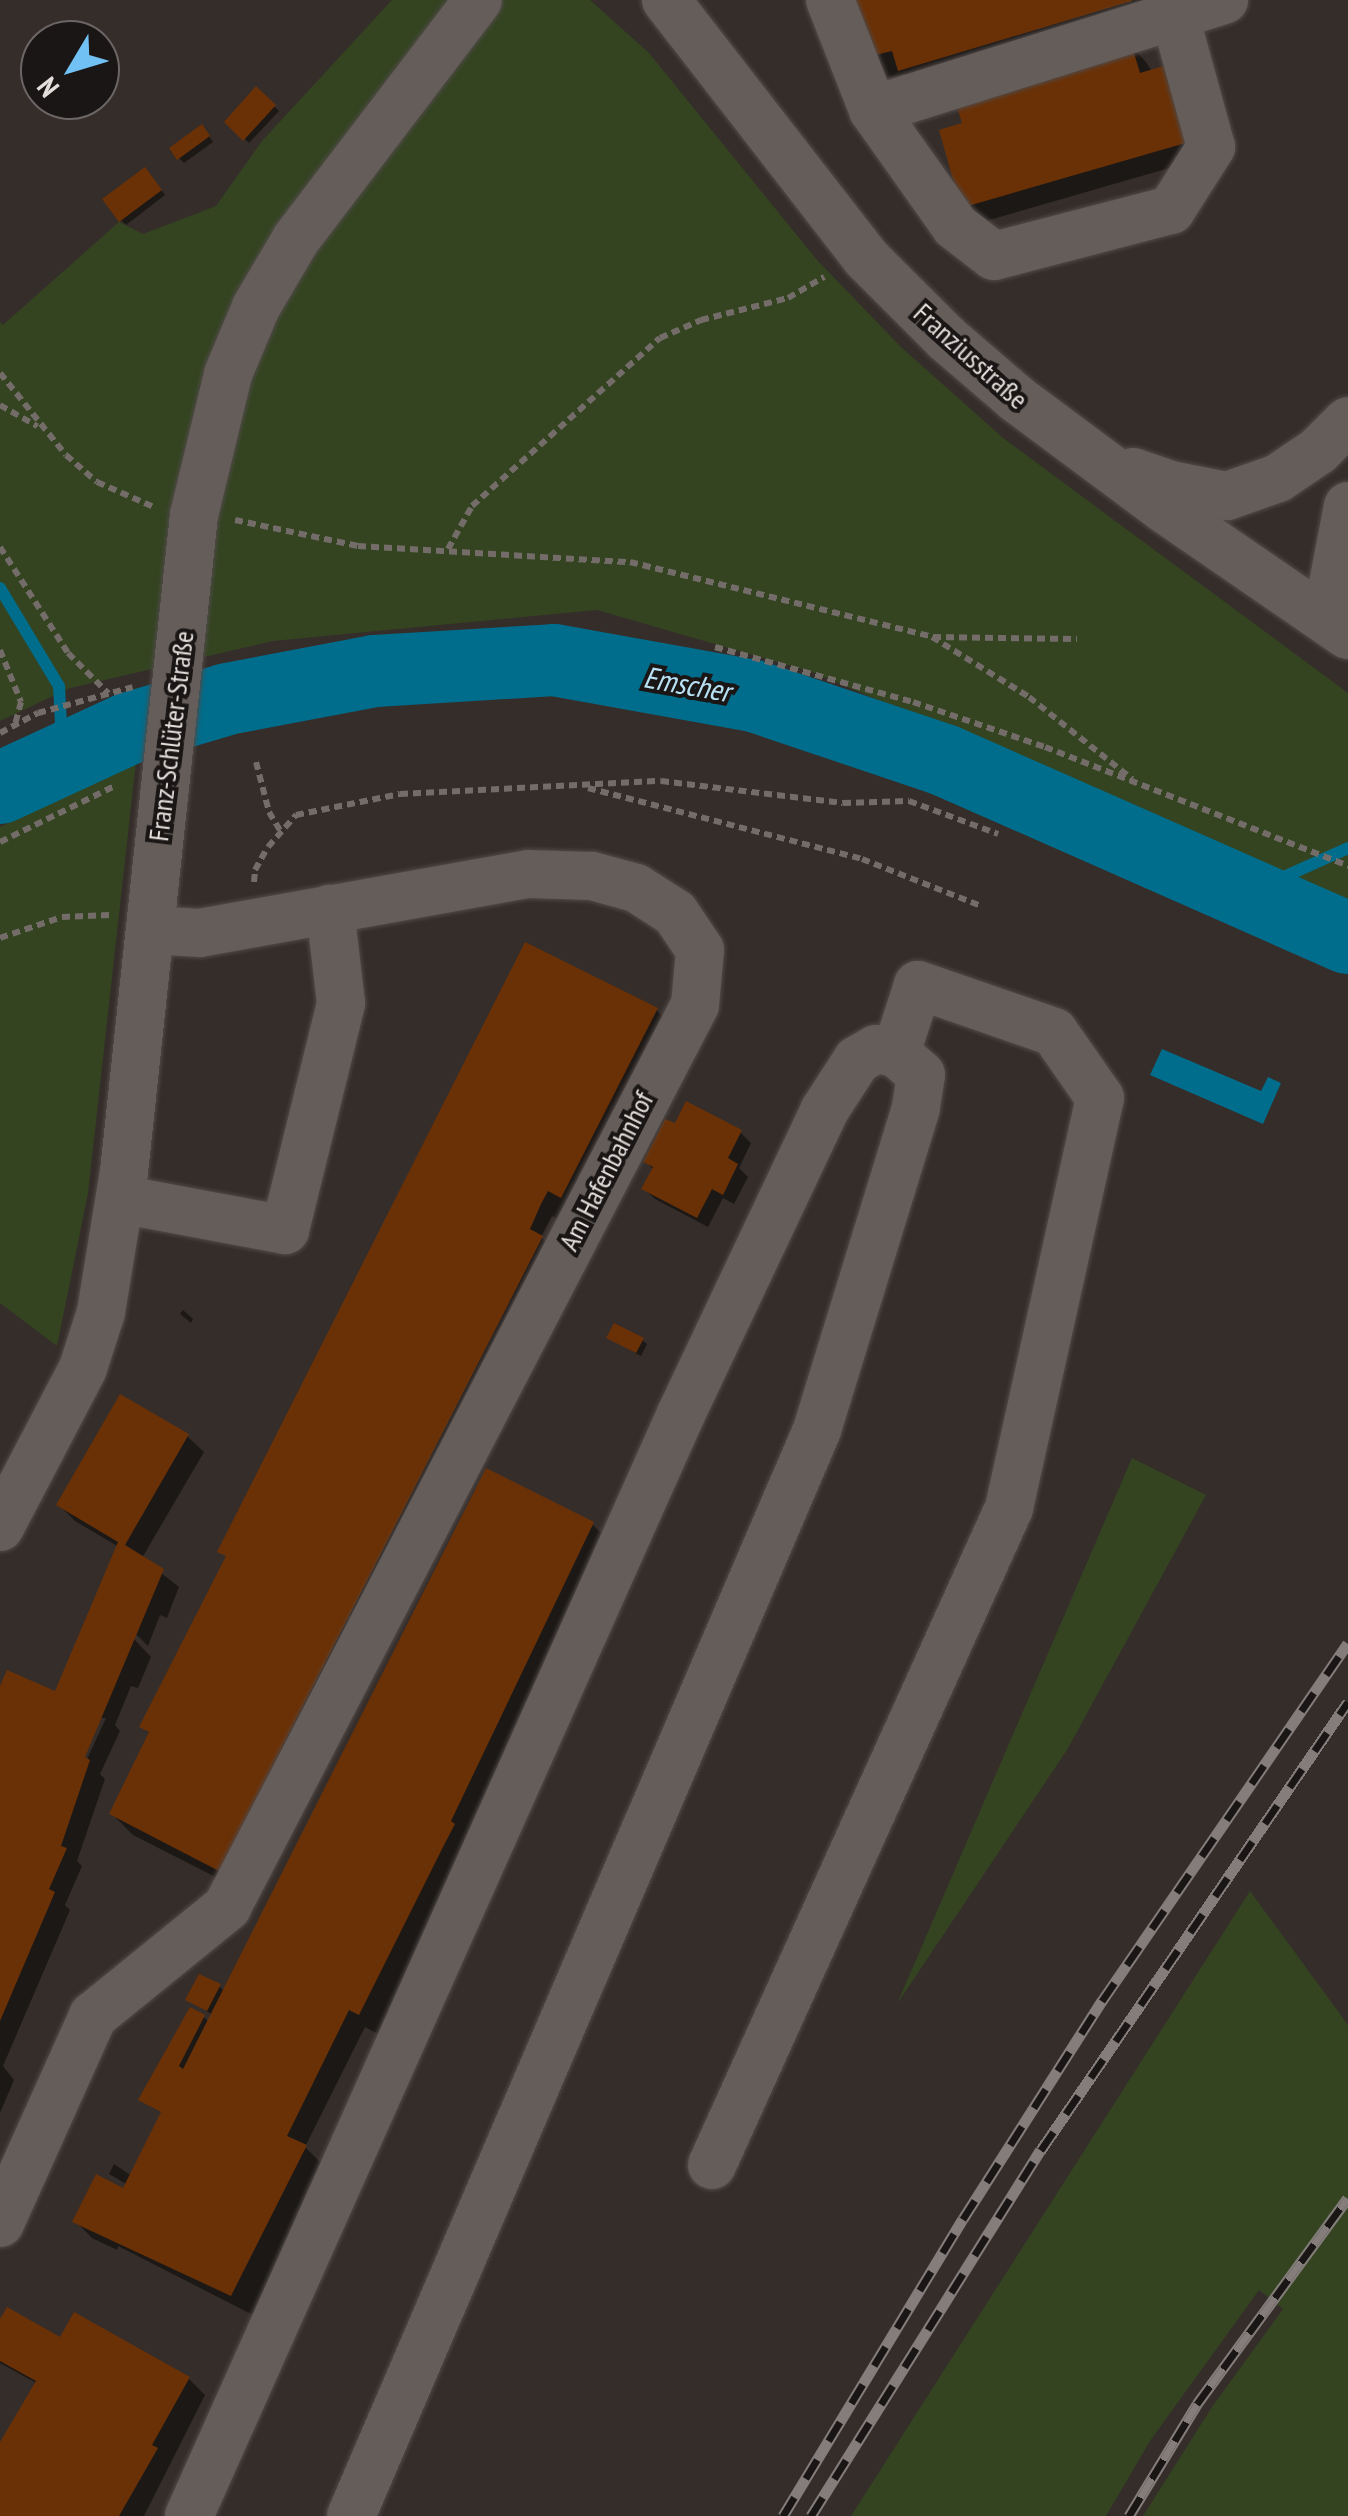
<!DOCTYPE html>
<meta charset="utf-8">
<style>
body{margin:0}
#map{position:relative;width:1348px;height:2516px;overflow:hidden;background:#352d2a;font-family:"PT Sans Narrow",sans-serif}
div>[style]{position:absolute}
.green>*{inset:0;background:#344421}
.water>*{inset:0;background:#006d8c}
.shadow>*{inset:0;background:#0007}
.stream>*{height:12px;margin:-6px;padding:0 6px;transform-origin:6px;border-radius:6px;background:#006d8c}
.river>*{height:72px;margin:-36px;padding:0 36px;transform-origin:36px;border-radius:36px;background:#006d8c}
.building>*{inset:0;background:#6b3106}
.path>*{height:6px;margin-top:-3px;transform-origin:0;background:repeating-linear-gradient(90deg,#736c69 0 8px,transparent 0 13px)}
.roads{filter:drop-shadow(0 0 2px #504a48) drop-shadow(0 0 2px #504a48)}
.minor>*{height:48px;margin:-24px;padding:0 24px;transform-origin:24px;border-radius:24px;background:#655d59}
.rail>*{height:11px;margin-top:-5.5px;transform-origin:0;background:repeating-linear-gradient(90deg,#1a1615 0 22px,#847d7b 0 44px);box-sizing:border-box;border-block:2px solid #847d7b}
span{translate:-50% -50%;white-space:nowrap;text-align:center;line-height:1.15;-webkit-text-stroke:8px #1a1615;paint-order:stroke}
.street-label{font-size:28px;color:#e4dfdd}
.water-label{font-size:30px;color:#b8e2f4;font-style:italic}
.north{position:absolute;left:20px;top:20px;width:100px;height:100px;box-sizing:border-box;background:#1a1615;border:2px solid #6b6665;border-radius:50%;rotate:232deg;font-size:28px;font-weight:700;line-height:40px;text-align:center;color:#e4dfdd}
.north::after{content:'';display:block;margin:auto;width:35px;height:45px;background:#71c1f5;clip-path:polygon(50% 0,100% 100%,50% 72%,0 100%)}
</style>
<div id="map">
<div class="green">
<div style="clip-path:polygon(392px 0,590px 0,649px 53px,817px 260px,901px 347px,1003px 438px,1348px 693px,1348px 910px,1160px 819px,812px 672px,597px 610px,273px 641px,70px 688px,0 721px,0 322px,3px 325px,119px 222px,143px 234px,216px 206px,262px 141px)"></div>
<div style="clip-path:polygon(136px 762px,88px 1193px,57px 1346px,0 1303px,0 827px)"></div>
<div style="clip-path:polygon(1132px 1458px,1206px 1495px,1067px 1750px,897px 2004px)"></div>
<div style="clip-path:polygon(1250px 1891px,1348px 2025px,1348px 2516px,1143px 2516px,1212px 2407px,1283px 2309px,1259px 2290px,1150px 2441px,1106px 2516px,851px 2516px)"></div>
</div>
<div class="water">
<div style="clip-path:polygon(1162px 1049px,1261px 1091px,1268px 1077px,1281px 1083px,1263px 1124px,1150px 1075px)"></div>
</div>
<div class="shadow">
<div style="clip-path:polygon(848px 0,1213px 0,922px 91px,905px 74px,886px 78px,865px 57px)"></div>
<div style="clip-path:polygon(1130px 45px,1146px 62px,1204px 158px,979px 223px,963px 207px,965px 125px)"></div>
<div style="clip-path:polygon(257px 90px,279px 111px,249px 143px,227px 122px)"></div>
<div style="clip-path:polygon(206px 132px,213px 142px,184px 163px,179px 158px)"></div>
<div style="clip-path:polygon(149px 175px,165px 195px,126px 225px,121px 220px)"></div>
<div style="clip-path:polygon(656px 1010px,672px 1026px,558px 1219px,552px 1216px,541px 1237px,558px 1254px,365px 1632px,346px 1612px,346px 1619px,368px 1641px,241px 1890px,133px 1835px,112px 1814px,151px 1735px,142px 1726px,228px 1558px,221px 1551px)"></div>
<div style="clip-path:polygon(740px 1132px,751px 1143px,739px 1168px,748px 1177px,734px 1204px,723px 1198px,708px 1227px,655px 1199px,644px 1189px,654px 1170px,646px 1162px)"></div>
<div style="clip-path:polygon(183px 1310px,193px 1319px,191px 1323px,180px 1314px)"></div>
<div style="clip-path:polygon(609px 1338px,642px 1340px,647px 1344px,641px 1356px)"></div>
<div style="clip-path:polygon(evenodd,187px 1436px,204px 1452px,142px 1558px,179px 1587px,167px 1618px,160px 1615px,148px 1646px,134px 1632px,134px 1639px,151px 1657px,138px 1688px,131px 1686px,115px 1725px,120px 1731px,100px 1774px,105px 1779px,77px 1861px,82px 1866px,65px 1905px,70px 1910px,3px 2066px,14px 2080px,0 2113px,0 1692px,66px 1698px,119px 1547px,75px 1521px,59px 1505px,187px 1436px,100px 1718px,106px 1718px,82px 1770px,77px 1768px,100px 1718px)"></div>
<div style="clip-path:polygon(593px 1525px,614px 1546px,380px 2035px,365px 2027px,305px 2147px,327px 2169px,253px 2315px,118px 2246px,117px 2250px,92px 2238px,75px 2221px,128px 2185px,109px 2174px,114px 2164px,132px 2176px,164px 2114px,141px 2100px,204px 2017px,209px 2022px,213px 2015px,188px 2000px,219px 1986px,225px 1992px)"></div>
<div style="clip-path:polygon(0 2324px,189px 2379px,205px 2395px,144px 2516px,0 2516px,0 2446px,36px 2383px,0 2363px)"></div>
</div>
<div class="stream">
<div style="left:0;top:588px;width:114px;rotate:59deg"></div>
<div style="left:59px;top:686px;width:39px;rotate:87deg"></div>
<div style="left:61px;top:725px;width:53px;rotate:120.4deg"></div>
<div style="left:1248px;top:893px;width:110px;rotate:-24.2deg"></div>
</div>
<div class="river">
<div style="left:0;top:788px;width:143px;rotate:-24.8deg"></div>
<div style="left:130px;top:728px;width:101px;rotate:-16.6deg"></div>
<div style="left:227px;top:699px;width:151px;rotate:-10.7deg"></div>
<div style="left:375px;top:671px;width:179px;rotate:-3.5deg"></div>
<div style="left:554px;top:660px;width:203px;rotate:10.2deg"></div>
<div style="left:754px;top:696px;width:200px;rotate:18.6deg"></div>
<div style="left:944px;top:760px;width:441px;rotate:23.8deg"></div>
</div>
<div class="building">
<div style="clip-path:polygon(845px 0,1132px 0,1132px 1px,898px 71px,892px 51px,863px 58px)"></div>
<div style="clip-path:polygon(1131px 43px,1140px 73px,1167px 65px,1189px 142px,961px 208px,939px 130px,962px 123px,953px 94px)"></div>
<div style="clip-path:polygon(256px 86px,276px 105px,243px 141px,224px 122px)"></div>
<div style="clip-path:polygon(202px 124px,210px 136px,177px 160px,169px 148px)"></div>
<div style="clip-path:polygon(145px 167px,162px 190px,119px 222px,102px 199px)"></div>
<div style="clip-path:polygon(525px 942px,658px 1008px,561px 1198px,548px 1191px,541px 1204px,530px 1229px,543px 1236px,219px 1871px,109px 1814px,149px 1732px,139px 1727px,226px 1556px,217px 1552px)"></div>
<div style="clip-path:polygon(686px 1101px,742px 1130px,728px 1158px,738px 1164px,723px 1195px,712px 1189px,697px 1218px,641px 1189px,653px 1167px,643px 1162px,665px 1119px,675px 1123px)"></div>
<div style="clip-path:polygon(614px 1323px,644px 1338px,636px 1353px,606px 1338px)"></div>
<div style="clip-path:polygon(120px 1394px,189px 1434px,125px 1545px,164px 1569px,85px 1757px,90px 1760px,61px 1846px,67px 1848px,49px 1889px,55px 1892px,0 2021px,0 1686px,7px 1670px,55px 1691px,118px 1542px,56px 1505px)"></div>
<div style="clip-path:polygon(486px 1468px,594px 1522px,451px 1821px,455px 1824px,444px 1845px,359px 2015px,349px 2010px,287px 2136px,307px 2145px,231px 2296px,72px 2222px,96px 2174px,123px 2188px,161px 2112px,138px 2100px,190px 2007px,205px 2015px,179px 2066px,183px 2069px)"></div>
<div style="clip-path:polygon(199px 1974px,221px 1984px,207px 2011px,185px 2000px)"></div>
<div style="clip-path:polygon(7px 2307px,60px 2337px,74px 2312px,190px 2377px,152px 2445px,158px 2448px,119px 2516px,0 2516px,0 2442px,36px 2381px,0 2361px,0 2319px)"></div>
</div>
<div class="path">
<div style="left:0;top:373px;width:105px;rotate:51.2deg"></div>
<div style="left:66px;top:455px;width:41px;rotate:41.1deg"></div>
<div style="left:97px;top:482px;width:62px;rotate:23.7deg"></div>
<div style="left:0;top:405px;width:43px;rotate:29.6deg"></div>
<div style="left:235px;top:520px;width:126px;rotate:11.9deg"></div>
<div style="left:358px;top:546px;width:272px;rotate:3.4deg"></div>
<div style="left:630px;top:562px;width:311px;rotate:13.9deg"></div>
<div style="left:932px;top:637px;width:114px;rotate:31.7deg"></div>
<div style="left:1029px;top:697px;width:132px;rotate:38.5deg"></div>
<div style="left:0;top:547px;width:126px;rotate:57.3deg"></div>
<div style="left:68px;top:653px;width:57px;rotate:45deg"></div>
<div style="left:448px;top:549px;width:49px;rotate:-60.8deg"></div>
<div style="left:472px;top:506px;width:252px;rotate:-41.8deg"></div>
<div style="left:660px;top:338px;width:45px;rotate:-23.7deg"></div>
<div style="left:701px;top:320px;width:90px;rotate:-14.2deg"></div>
<div style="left:788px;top:298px;width:42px;rotate:-30.3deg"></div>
<div style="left:933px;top:637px;width:144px;rotate:0.8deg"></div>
<div style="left:715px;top:647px;width:205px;rotate:15.5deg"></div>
<div style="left:913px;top:702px;width:139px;rotate:18.8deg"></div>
<div style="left:1045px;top:747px;width:326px;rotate:21.4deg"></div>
<div style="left:0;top:650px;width:56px;rotate:68deg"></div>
<div style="left:21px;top:702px;width:23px;rotate:105deg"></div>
<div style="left:0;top:733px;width:43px;rotate:-27.8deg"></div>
<div style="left:38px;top:713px;width:98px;rotate:-15.3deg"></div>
<div style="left:256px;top:762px;width:52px;rotate:75.4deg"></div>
<div style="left:269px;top:812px;width:21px;rotate:59deg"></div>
<div style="left:588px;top:788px;width:283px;rotate:14.5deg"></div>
<div style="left:862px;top:859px;width:126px;rotate:21.5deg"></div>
<div style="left:0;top:842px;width:126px;rotate:-26deg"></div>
<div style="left:254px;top:882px;width:12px;rotate:-85deg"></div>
<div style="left:255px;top:870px;width:26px;rotate:-61deg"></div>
<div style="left:268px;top:847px;width:43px;rotate:-48.8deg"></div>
<div style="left:296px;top:815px;width:106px;rotate:-11.4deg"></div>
<div style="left:400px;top:794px;width:261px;rotate:-2.9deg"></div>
<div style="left:661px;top:781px;width:183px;rotate:6.9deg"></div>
<div style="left:843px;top:803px;width:66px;rotate:-1.7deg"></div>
<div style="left:909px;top:801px;width:95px;rotate:20.3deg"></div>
<div style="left:0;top:938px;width:65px;rotate:-18.7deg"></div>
<div style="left:62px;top:917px;width:48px;rotate:-2.4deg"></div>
</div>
<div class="roads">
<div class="minor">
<div style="left:666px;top:0;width:325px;rotate:52.2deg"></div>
<div style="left:865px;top:257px;width:115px;rotate:45deg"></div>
<div style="left:946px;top:338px;width:94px;rotate:40.7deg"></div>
<div style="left:1017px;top:399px;width:182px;rotate:36.7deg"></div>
<div style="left:1163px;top:508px;width:224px;rotate:34.5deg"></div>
<div style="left:830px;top:0;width:118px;rotate:68.6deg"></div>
<div style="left:873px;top:110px;width:142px;rotate:54.7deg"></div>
<div style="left:955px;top:226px;width:49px;rotate:37.6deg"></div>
<div style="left:994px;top:256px;width:183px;rotate:-14.6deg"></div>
<div style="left:1171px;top:210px;width:75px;rotate:-57.6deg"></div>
<div style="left:1211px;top:147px;width:136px;rotate:-105.4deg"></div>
<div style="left:873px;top:110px;width:368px;rotate:-17.4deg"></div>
<div style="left:1133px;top:472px;width:40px;rotate:18.9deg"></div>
<div style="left:1171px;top:485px;width:57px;rotate:11.1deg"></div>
<div style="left:1227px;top:496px;width:54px;rotate:-19.4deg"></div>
<div style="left:1278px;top:478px;width:48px;rotate:-34deg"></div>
<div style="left:1318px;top:451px;width:42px;rotate:-45deg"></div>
<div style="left:1326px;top:620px;width:116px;rotate:-79.1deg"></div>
<div style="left:120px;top:1199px;width:168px;rotate:10.6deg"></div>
<div style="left:285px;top:1230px;width:234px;rotate:-76.1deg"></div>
<div style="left:341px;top:1003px;width:95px;rotate:-96.7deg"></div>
<div style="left:0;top:1527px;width:179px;rotate:-62.4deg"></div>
<div style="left:83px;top:1368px;width:59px;rotate:-72.2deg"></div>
<div style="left:101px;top:1312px;width:142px;rotate:-80.7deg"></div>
<div style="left:124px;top:1172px;width:661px;rotate:-83.92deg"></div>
<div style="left:194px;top:515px;width:145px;rotate:-76.4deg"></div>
<div style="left:228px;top:374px;width:73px;rotate:-67.3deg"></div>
<div style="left:256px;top:307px;width:79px;rotate:-59.5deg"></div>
<div style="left:296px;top:239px;width:300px;rotate:-52.7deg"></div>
<div style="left:712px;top:2165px;width:721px;rotate:-65.67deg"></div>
<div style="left:1009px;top:1508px;width:420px;rotate:-77.5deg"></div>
<div style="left:1100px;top:1098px;width:80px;rotate:-124.9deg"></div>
<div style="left:1054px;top:1032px;width:144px;rotate:-160.9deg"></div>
<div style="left:918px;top:985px;width:71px;rotate:107.9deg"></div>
<div style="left:0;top:2223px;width:227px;rotate:-65.8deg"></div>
<div style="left:93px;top:2016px;width:173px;rotate:-39.1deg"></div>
<div style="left:227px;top:1907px;width:1016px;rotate:-62.58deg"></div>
<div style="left:695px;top:1005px;width:55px;rotate:-84.8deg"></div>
<div style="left:700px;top:950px;width:45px;rotate:-124deg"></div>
<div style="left:675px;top:913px;width:46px;rotate:-147.3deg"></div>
<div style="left:636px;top:888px;width:46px;rotate:-164.7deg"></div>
<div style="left:592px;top:876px;width:64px;rotate:-178.2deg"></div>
<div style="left:528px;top:874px;width:333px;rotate:169.8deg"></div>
<div style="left:200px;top:933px;width:50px;rotate:-176.6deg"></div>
<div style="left:189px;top:2516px;width:1207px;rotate:-65.94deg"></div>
<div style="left:681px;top:1414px;width:335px;rotate:-64.7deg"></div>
<div style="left:824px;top:1111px;width:61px;rotate:-57.1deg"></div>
<div style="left:857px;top:1060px;width:22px;rotate:-30deg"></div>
<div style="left:876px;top:1049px;width:20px;rotate:11deg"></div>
<div style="left:896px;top:1053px;width:33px;rotate:41deg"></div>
<div style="left:921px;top:1075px;width:33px;rotate:99deg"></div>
<div style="left:916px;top:1108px;width:337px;rotate:107.1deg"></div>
<div style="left:817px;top:1430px;width:1182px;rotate:113.22deg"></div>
</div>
</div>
<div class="rail">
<div style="left:783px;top:2516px;width:347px;rotate:-58.8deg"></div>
<div style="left:963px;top:2219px;width:259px;rotate:-57.5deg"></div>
<div style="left:1102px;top:2001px;width:434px;rotate:-55.5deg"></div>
<div style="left:811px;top:2516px;width:432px;rotate:-57.9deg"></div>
<div style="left:1041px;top:2150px;width:543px;rotate:-55.58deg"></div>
<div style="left:1129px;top:2516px;width:131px;rotate:-58.7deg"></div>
<div style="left:1197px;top:2404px;width:255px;rotate:-53.8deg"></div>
</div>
<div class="street-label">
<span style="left:971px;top:356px;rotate:42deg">Franziusstraße</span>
<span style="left:171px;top:736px;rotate:-83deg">Franz-Schlüter-Straße</span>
<span style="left:606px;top:1171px;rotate:-63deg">Am Hafenbahnhof</span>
</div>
<div class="water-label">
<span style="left:687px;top:684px;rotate:10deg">Emscher</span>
</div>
<div class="north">N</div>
</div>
